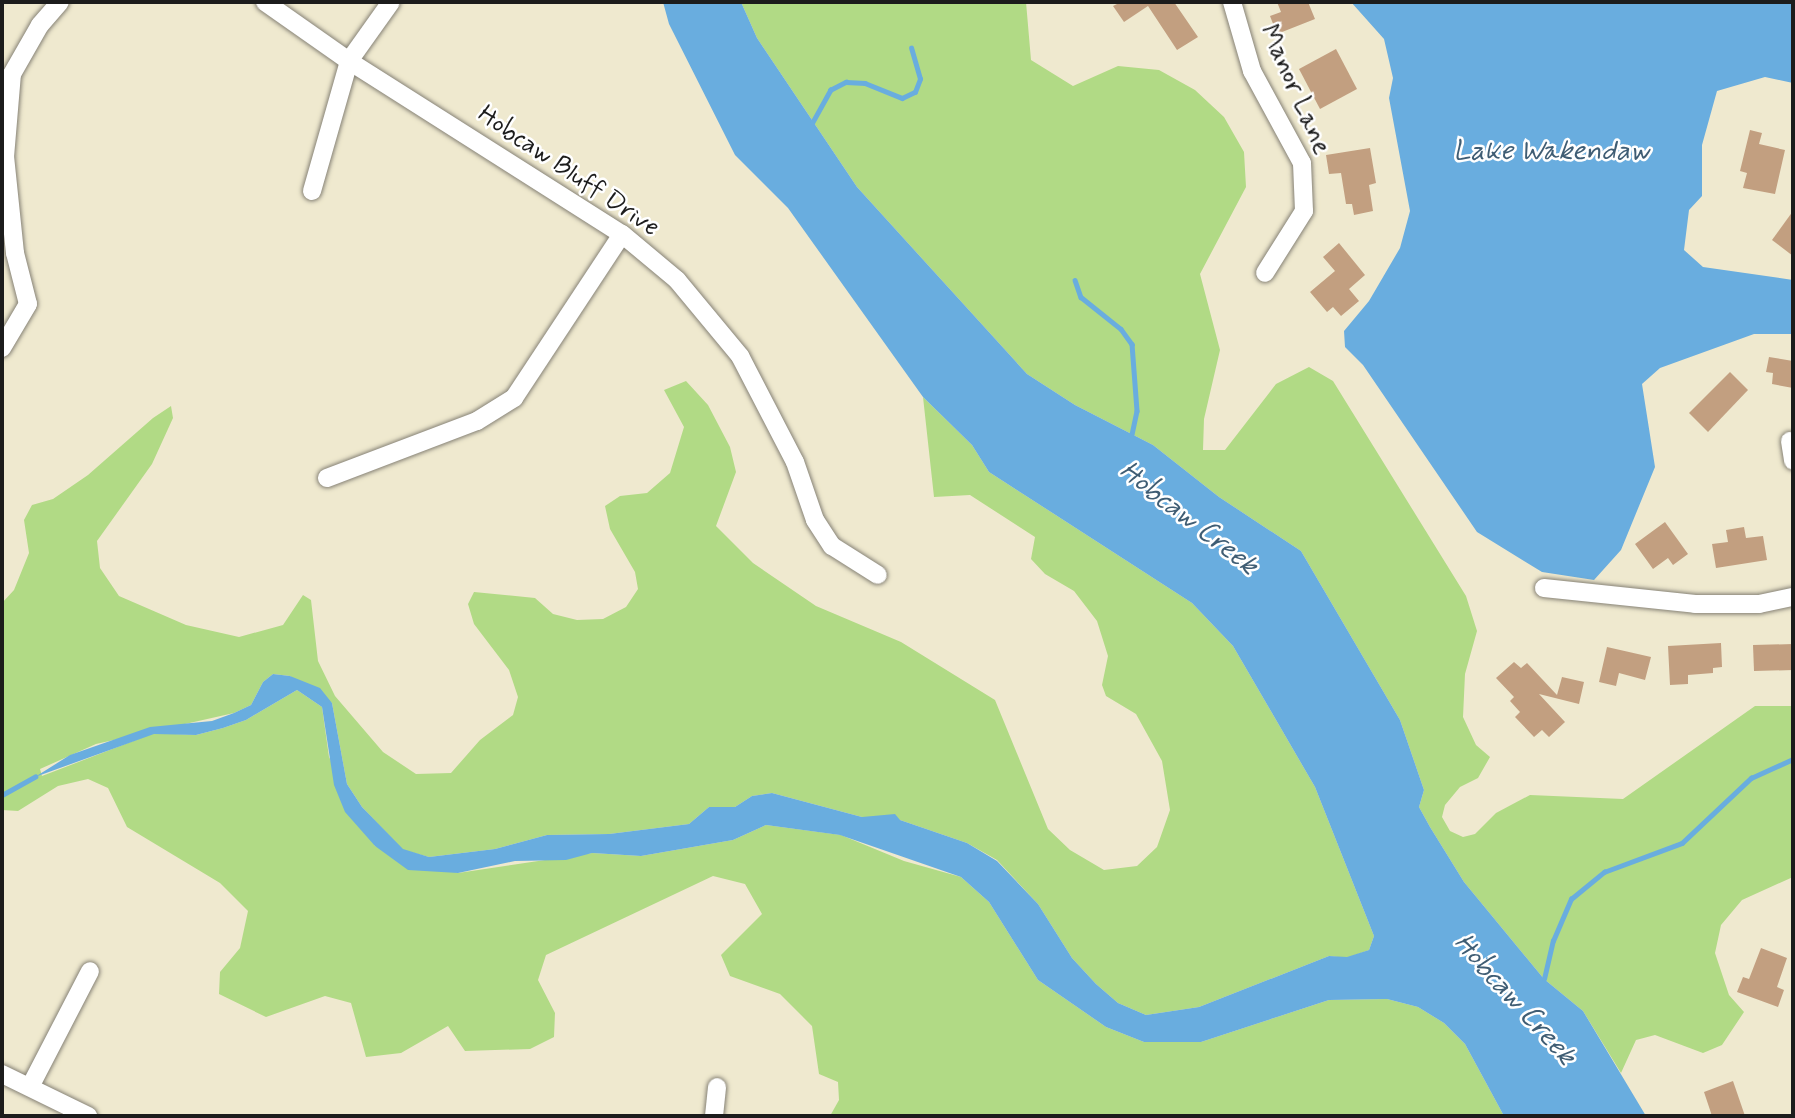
<!DOCTYPE html>
<style>
body{margin:0}
#map{position:relative;width:1795px;height:1118px;overflow:hidden;background:#efe9cf;font-family:Mynerve,sans-serif}
div>[style]{position:absolute}
.green>*{inset:0;background:#b1da85}
.water>*{inset:0;background:#69addf}
.stream>*{height:4.5px;margin:-2.25px;padding:0 2.25px;transform-origin:2.25px;border-radius:2.25px;background:#69addf}
.building>*{inset:0;background:#c29f80}
.roads{filter:drop-shadow(0 0 2px #868276) drop-shadow(0 0 2px #868276)}
.street>*{height:18px;margin:-9px;padding:0 9px;transform-origin:9px;border-radius:9px;background:#fff}
span{translate:-50% -50%;white-space:nowrap;text-align:center;line-height:1.15;-webkit-text-stroke:5px #fff;paint-order:stroke}
.street-label{font-size:26px;color:#1c1c1c}
.water-label{font-size:28px;color:#3f5d74;font-style:italic}
.frame{position:absolute;inset:0;border:4px solid #1c1c1c;pointer-events:none}
</style>
<div id="map">
<div class="green">
<div style="clip-path:polygon(741px 2px,1026px 2px,1031px 60px,1073px 86px,1118px 66px,1159px 70px,1195px 90px,1224px 117px,1244px 152px,1246px 187px,1200px 274px,1220px 350px,1204px 419px,1203px 450px,1225px 450px,1276px 384px,1309px 367px,1333px 381px,1466px 596px,1477px 631px,1465px 674px,1463px 717px,1476px 745px,1490px 757px,1478px 778px,1460px 787px,1445px 805px,1442px 817px,1450px 831px,1463px 837px,1475px 834px,1496px 813px,1530px 795px,1623px 799px,1755px 706px,1793px 706px,1793px 877px,1742px 900px,1721px 925px,1715px 953px,1729px 995px,1744px 1012px,1722px 1045px,1703px 1053px,1655px 1035px,1636px 1040px,1621px 1073px,1583px 1011px,1544px 979px,1464px 882px,1430px 827px,1419px 807px,1424px 790px,1400px 720px,1301px 551px,1219px 497px,1153px 445px,1075px 405px,1027px 374px,857px 187px,757px 38px)"></div>
<div style="clip-path:polygon(686px 381px,708px 405px,730px 447px,736px 472px,716px 526px,753px 563px,816px 606px,901px 642px,995px 700px,1048px 829px,1070px 850px,1104px 870px,1137px 866px,1157px 847px,1170px 810px,1162px 761px,1136px 714px,1106px 696px,1102px 685px,1108px 656px,1097px 621px,1074px 591px,1045px 574px,1031px 559px,1035px 537px,970px 495px,934px 497px,923px 397px,972px 445px,989px 472px,1192px 603px,1233px 646px,1315px 787px,1374px 936px,1369px 950px,1347px 958px,1329px 956px,1199px 1007px,1146px 1015px,1118px 1003px,1096px 984px,1072px 958px,1038px 904px,997px 860px,967px 843px,900px 820px,862px 817px,772px 793px,752px 796px,735px 807px,709px 807px,689px 824px,609px 834px,547px 835px,495px 849px,429px 857px,403px 850px,362px 807px,347px 784px,332px 703px,290px 676px,273px 674px,263px 682px,251px 705px,234px 713px,96px 744px,40px 769px,42px 776px,154px 733px,196px 735px,223px 728px,246px 720px,297px 690px,322px 707px,329px 757px,375px 846px,458px 873px,592px 853px,641px 856px,733px 840px,766px 825px,841px 835px,904px 861px,961px 877px,989px 902px,1038px 980px,1106px 1027px,1144px 1042px,1201px 1042px,1329px 1000px,1387px 999px,1418px 1007px,1444px 1023px,1465px 1044px,1504px 1116px,830px 1116px,839px 1100px,838px 1082px,819px 1074px,812px 1026px,780px 994px,730px 976px,721px 955px,762px 914px,745px 884px,713px 876px,546px 955px,538px 980px,555px 1013px,554px 1037px,530px 1049px,465px 1051px,448px 1026px,401px 1053px,366px 1057px,351px 1003px,325px 996px,266px 1017px,219px 994px,220px 972px,240px 948px,248px 911px,220px 883px,127px 827px,108px 788px,88px 779px,58px 786px,18px 811px,2px 810px,2px 603px,14px 590px,29px 553px,24px 520px,32px 505px,53px 499px,88px 475px,153px 418px,171px 406px,173px 418px,152px 464px,97px 541px,100px 568px,119px 596px,186px 625px,239px 637px,283px 625px,303px 595px,311px 600px,318px 661px,335px 696px,383px 752px,416px 774px,451px 773px,480px 740px,513px 715px,518px 697px,509px 670px,474px 624px,468px 604px,474px 592px,535px 598px,553px 614px,577px 620px,603px 619px,626px 607px,638px 589px,635px 572px,610px 529px,605px 506px,620px 496px,647px 493px,670px 473px,684px 427px,664px 390px)"></div>
</div>
<div class="water">
<div style="clip-path:polygon(663px 2px,741px 2px,757px 38px,857px 187px,1027px 374px,1075px 405px,1153px 445px,1219px 497px,1301px 551px,1400px 720px,1424px 790px,1419px 807px,1430px 827px,1464px 882px,1544px 979px,1583px 1011px,1646px 1116px,1504px 1116px,1465px 1044px,1444px 1023px,1418px 1007px,1387px 999px,1329px 1000px,1201px 1042px,1144px 1042px,1106px 1027px,1038px 980px,989px 902px,961px 877px,840px 835px,766px 825px,733px 840px,641px 856px,592px 853px,566px 860px,515px 861px,458px 873px,408px 870px,375px 846px,345px 812px,334px 785px,322px 707px,297px 690px,246px 720px,223px 728px,196px 735px,154px 734px,35px 777px,70px 755px,150px 727px,212px 721px,234px 713px,251px 705px,263px 682px,273px 674px,290px 676px,320px 688px,332px 703px,347px 784px,362px 807px,403px 849px,429px 857px,495px 849px,547px 835px,609px 834px,689px 824px,709px 807px,735px 807px,752px 796px,772px 793px,862px 817px,895px 814px,900px 820px,967px 843px,997px 861px,1038px 904px,1072px 958px,1096px 984px,1118px 1003px,1146px 1015px,1199px 1007px,1329px 956px,1347px 957px,1369px 950px,1374px 936px,1315px 787px,1233px 646px,1192px 603px,989px 472px,972px 445px,923px 397px,788px 208px,735px 155px,669px 24px)"></div>
<div style="clip-path:polygon(1351px 2px,1793px 2px,1793px 83px,1765px 77px,1717px 91px,1702px 145px,1702px 196px,1689px 210px,1684px 250px,1703px 267px,1793px 280px,1793px 334px,1754px 334px,1660px 368px,1642px 384px,1655px 467px,1621px 550px,1594px 580px,1542px 572px,1477px 532px,1363px 365px,1345px 347px,1344px 331px,1369px 301px,1400px 248px,1410px 211px,1389px 98px,1393px 78px,1384px 39px)"></div>
</div>
<div class="stream">
<div style="left:812px;top:123px;width:38px;rotate:-61deg"></div>
<div style="left:830px;top:90px;width:18px;rotate:-27deg"></div>
<div style="left:846px;top:82px;width:19px;rotate:3deg"></div>
<div style="left:865px;top:83px;width:40px;rotate:22deg"></div>
<div style="left:902px;top:98px;width:14px;rotate:-25deg"></div>
<div style="left:915px;top:92px;width:14px;rotate:-69deg"></div>
<div style="left:920px;top:79px;width:32px;rotate:-106deg"></div>
<div style="left:1075px;top:280px;width:18px;rotate:71deg"></div>
<div style="left:1081px;top:297px;width:51px;rotate:38.7deg"></div>
<div style="left:1121px;top:329px;width:19px;rotate:54deg"></div>
<div style="left:1132px;top:344px;width:67px;rotate:85.7deg"></div>
<div style="left:1137px;top:411px;width:24px;rotate:102deg"></div>
<div style="left:2px;top:795px;width:38px;rotate:-29deg"></div>
<div style="left:1544px;top:979px;width:39px;rotate:-77deg"></div>
<div style="left:1553px;top:941px;width:46px;rotate:-66.8deg"></div>
<div style="left:1571px;top:899px;width:43px;rotate:-39.3deg"></div>
<div style="left:1604px;top:872px;width:83px;rotate:-20.4deg"></div>
<div style="left:1682px;top:843px;width:95px;rotate:-43.3deg"></div>
<div style="left:1751px;top:778px;width:46px;rotate:-24.3deg"></div>
</div>
<div class="building">
<div style="clip-path:polygon(1121px 2px,1174px 2px,1198px 37px,1177px 50px,1148px 6px,1124px 22px,1113px 6px)"></div>
<div style="clip-path:polygon(1277px 2px,1308px 2px,1315px 19px,1277px 34px,1270px 16px,1281px 12px)"></div>
<div style="clip-path:polygon(1336px 49px,1357px 89px,1320px 109px,1299px 69px)"></div>
<div style="clip-path:polygon(1750px 130px,1762px 133px,1759px 144px,1785px 150px,1775px 194px,1743px 188px,1747px 173px,1740px 171px)"></div>
<div style="clip-path:polygon(1370px 148px,1376px 183px,1369px 185px,1373px 211px,1354px 215px,1352px 204px,1346px 204px,1341px 173px,1329px 174px,1326px 155px)"></div>
<div style="clip-path:polygon(1793px 211px,1793px 256px,1772px 240px)"></div>
<div style="clip-path:polygon(1339px 243px,1365px 275px,1349px 289px,1359px 301px,1341px 316px,1333px 307px,1327px 312px,1310px 292px,1335px 271px,1323px 257px)"></div>
<div style="clip-path:polygon(1769px 357px,1793px 361px,1793px 388px,1772px 384px,1773px 373px,1766px 372px)"></div>
<div style="clip-path:polygon(1730px 372px,1748px 390px,1708px 432px,1689px 413px)"></div>
<div style="clip-path:polygon(1665px 522px,1688px 554px,1673px 565px,1668px 558px,1653px 569px,1635px 544px)"></div>
<div style="clip-path:polygon(1744px 527px,1746px 538px,1763px 536px,1767px 560px,1716px 568px,1712px 544px,1728px 542px,1726px 530px)"></div>
<div style="clip-path:polygon(1721px 643px,1722px 667px,1713px 668px,1713px 673px,1688px 675px,1688px 684px,1670px 685px,1668px 646px)"></div>
<div style="clip-path:polygon(1793px 644px,1793px 670px,1754px 671px,1753px 645px)"></div>
<div style="clip-path:polygon(1607px 647px,1651px 657px,1645px 680px,1619px 673px,1616px 686px,1599px 682px)"></div>
<div style="clip-path:polygon(1514px 662px,1521px 668px,1527px 663px,1557px 695px,1562px 677px,1584px 682px,1579px 704px,1539px 694px,1565px 722px,1549px 737px,1542px 730px,1534px 737px,1515px 717px,1520px 712px,1510px 701px,1514px 697px,1496px 678px)"></div>
<div style="clip-path:polygon(1761px 948px,1787px 958px,1777px 987px,1784px 990px,1778px 1007px,1737px 992px,1743px 977px,1749px 979px)"></div>
<div style="clip-path:polygon(1733px 1081px,1745px 1116px,1712px 1116px,1704px 1092px)"></div>
</div>
<div class="roads">
<div class="street">
<div style="left:265px;top:2px;width:103px;rotate:35.1deg"></div>
<div style="left:349px;top:61px;width:323px;rotate:32.4deg"></div>
<div style="left:622px;top:234px;width:72px;rotate:39.9deg"></div>
<div style="left:677px;top:280px;width:99px;rotate:50.3deg"></div>
<div style="left:740px;top:356px;width:119px;rotate:62.6deg"></div>
<div style="left:795px;top:462px;width:61px;rotate:71deg"></div>
<div style="left:815px;top:520px;width:31px;rotate:57deg"></div>
<div style="left:832px;top:546px;width:54px;rotate:32.2deg"></div>
<div style="left:1232px;top:2px;width:72px;rotate:73.8deg"></div>
<div style="left:1252px;top:71px;width:105px;rotate:61.5deg"></div>
<div style="left:1302px;top:163px;width:48px;rotate:87.6deg"></div>
<div style="left:1304px;top:211px;width:73px;rotate:122.2deg"></div>
<div style="left:312px;top:191px;width:135px;rotate:-74.1deg"></div>
<div style="left:349px;top:61px;width:72px;rotate:-54.6deg"></div>
<div style="left:2px;top:348px;width:51px;rotate:-59.4deg"></div>
<div style="left:28px;top:304px;width:53px;rotate:-104.3deg"></div>
<div style="left:15px;top:253px;width:97px;rotate:-95.9deg"></div>
<div style="left:5px;top:157px;width:83px;rotate:-85.2deg"></div>
<div style="left:12px;top:74px;width:56px;rotate:-60.3deg"></div>
<div style="left:40px;top:25px;width:30px;rotate:-49deg"></div>
<div style="left:1790px;top:441px;width:20px;rotate:81deg"></div>
<div style="left:327px;top:478px;width:160px;rotate:-20.8deg"></div>
<div style="left:477px;top:421px;width:44px;rotate:-31.9deg"></div>
<div style="left:514px;top:398px;width:196px;rotate:-56.6deg"></div>
<div style="left:1544px;top:588px;width:152px;rotate:6deg"></div>
<div style="left:1695px;top:604px;width:64px"></div>
<div style="left:1759px;top:604px;width:35px;rotate:-12deg"></div>
<div style="left:2px;top:1074px;width:96px;rotate:26deg"></div>
<div style="left:31px;top:1085px;width:128px;rotate:-62.6deg"></div>
<div style="left:714px;top:1116px;width:29px;rotate:-84deg"></div>
</div>
</div>
<div class="street-label">
<span style="left:1294px;top:90px;rotate:66deg">Manor Lane</span>
<span style="left:568px;top:172px;rotate:34deg">Hobcaw Bluff Drive</span>
</div>
<div class="water-label">
<span style="left:1551px;top:152px">Lake Wakendaw</span>
<span style="left:1188px;top:519px;rotate:38deg">Hobcaw Creek</span>
<span style="left:1514px;top:1000px;rotate:48deg">Hobcaw Creek</span>
</div>
<div class="frame"></div>
</div>
